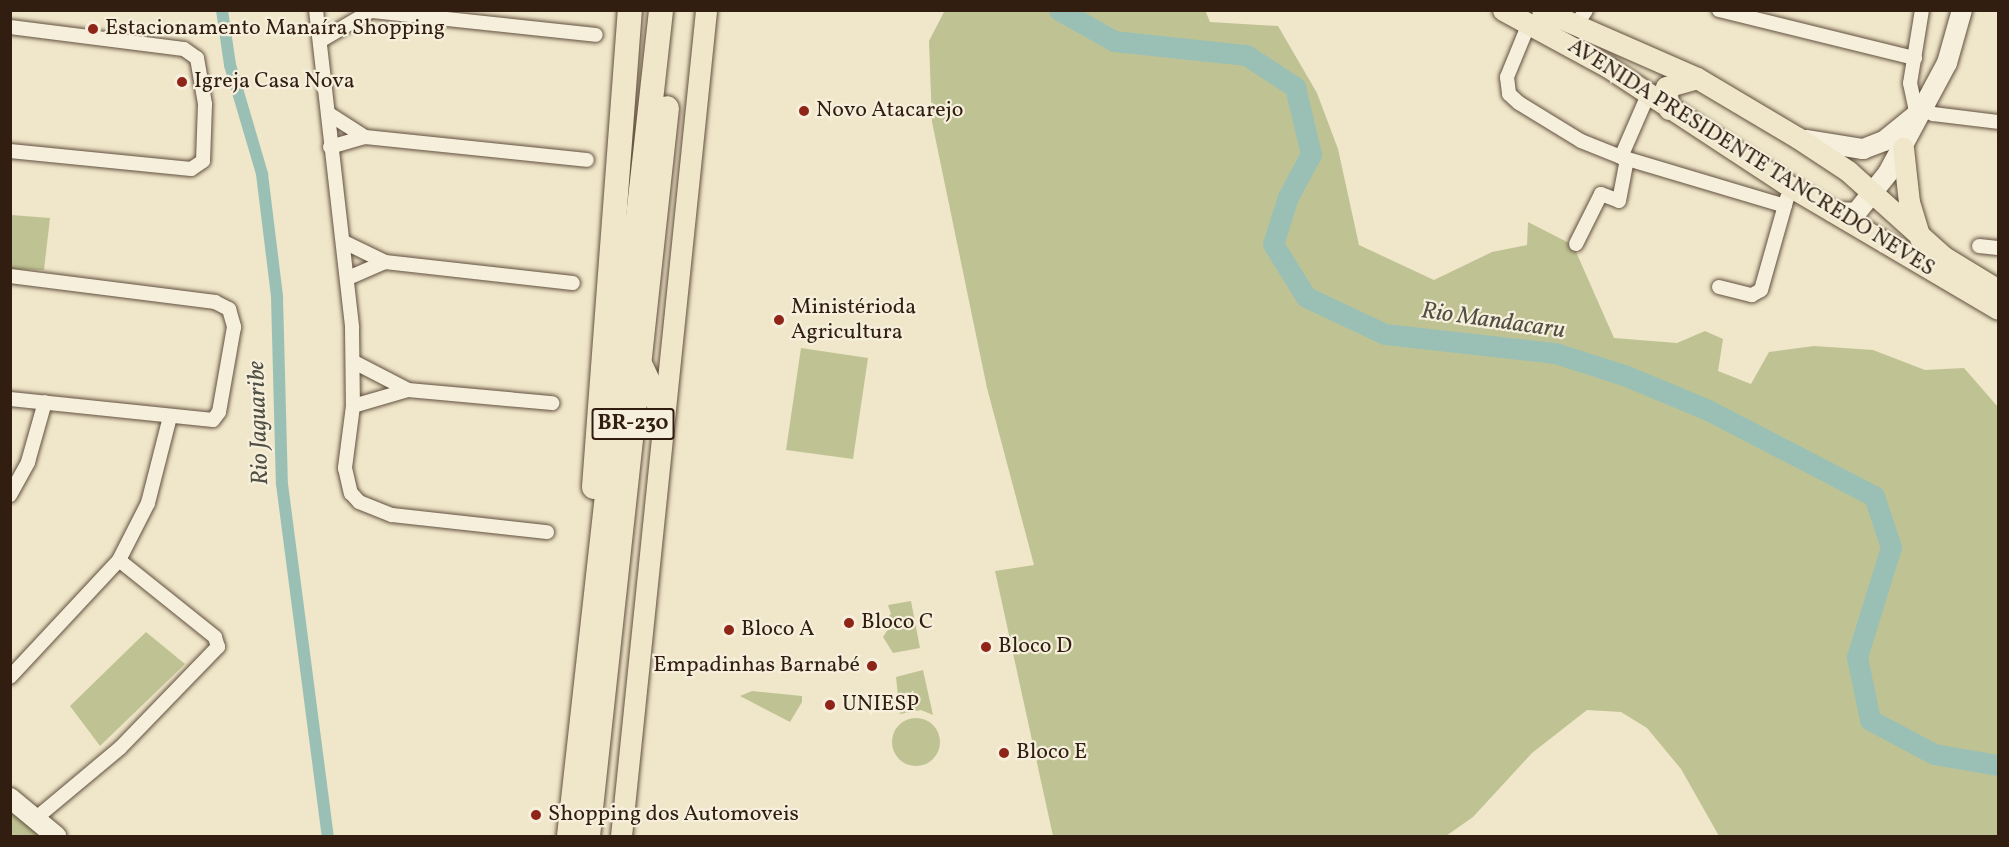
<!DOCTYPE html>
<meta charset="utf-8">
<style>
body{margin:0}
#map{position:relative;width:2009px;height:847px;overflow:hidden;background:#f0e6c9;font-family:Vollkorn,serif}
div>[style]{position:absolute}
.green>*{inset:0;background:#bfc393}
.round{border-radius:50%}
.canal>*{height:12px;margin:-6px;padding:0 6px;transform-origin:6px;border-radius:6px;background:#9ac0b6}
.river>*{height:21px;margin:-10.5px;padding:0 10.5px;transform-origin:10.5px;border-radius:10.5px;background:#9ac0b6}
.roads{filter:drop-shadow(0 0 2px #61503f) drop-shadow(0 0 2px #61503f)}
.street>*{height:14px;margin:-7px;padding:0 7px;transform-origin:7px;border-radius:7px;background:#f5efdc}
.secondary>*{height:20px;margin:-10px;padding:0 10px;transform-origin:10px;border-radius:10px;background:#f5efdc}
.primary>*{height:21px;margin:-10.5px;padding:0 10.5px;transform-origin:10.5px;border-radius:10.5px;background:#f0e6c9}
.highway>*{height:24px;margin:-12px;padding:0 12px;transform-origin:12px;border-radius:12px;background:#f0e6c9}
.dots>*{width:16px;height:16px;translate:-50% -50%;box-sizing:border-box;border:3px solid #f5efdc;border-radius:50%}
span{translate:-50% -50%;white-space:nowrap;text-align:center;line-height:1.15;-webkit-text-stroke:4.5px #f5efdc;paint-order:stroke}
.shield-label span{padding:2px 4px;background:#f5efdc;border:2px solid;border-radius:4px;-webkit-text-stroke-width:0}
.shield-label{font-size:21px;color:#311e11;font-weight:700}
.poi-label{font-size:22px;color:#311e11}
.left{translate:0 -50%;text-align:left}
.right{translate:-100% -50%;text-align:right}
.street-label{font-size:22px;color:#311e11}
.water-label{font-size:24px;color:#504f43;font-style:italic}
.frame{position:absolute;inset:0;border:12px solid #311e11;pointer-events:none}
</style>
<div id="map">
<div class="green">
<div style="clip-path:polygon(945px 10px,1205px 10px,1210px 22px,1278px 26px,1317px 93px,1338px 149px,1359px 245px,1434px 280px,1492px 252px,1527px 245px,1528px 222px,1573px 245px,1614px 338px,1677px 343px,1705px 331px,1723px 339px,1718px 371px,1751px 384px,1769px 352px,1814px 346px,1873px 350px,1925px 370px,1964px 368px,1998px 407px,1998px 836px,1719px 836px,1681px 769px,1647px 728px,1621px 712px,1587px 710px,1532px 753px,1473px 817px,1446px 836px,1053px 836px,995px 571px,1034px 565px,987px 388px,932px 122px,929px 41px)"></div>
<div style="clip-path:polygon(11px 215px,50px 218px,44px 270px,11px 269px)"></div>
<div style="clip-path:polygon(801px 348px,868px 358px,853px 459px,786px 450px)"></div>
<div style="clip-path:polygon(911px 601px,920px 648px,893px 653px,883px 637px,892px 623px,886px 619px,891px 614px,888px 605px)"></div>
<div style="clip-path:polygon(146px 632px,185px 664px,100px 746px,70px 706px)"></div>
<div style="clip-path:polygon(923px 670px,933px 715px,921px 710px,900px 714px,896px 677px)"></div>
<div style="clip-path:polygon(752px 691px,802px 696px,802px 702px,790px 722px,740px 696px)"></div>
<div class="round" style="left:892px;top:718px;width:48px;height:48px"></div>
<div style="clip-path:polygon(11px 809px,44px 836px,11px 836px)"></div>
</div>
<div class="canal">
<div style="left:222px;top:10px;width:56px;rotate:81.7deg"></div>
<div style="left:230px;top:65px;width:114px;rotate:73.6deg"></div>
<div style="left:262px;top:174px;width:124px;rotate:83deg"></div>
<div style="left:277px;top:297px;width:187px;rotate:88.5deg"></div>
<div style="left:282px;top:484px;width:355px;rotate:82.6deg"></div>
</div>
<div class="river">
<div style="left:1059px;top:10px;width:63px;rotate:29.4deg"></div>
<div style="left:1114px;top:41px;width:133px;rotate:6.1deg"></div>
<div style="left:1246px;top:55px;width:59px;rotate:33.1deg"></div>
<div style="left:1295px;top:87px;width:69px;rotate:76.6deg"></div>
<div style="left:1311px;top:154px;width:49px;rotate:118.1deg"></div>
<div style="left:1288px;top:197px;width:49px;rotate:107.7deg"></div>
<div style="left:1273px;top:244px;width:62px;rotate:58.1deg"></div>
<div style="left:1306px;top:297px;width:87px;rotate:25.1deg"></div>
<div style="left:1385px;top:334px;width:171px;rotate:6.4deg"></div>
<div style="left:1555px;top:353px;width:72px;rotate:17.7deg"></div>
<div style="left:1624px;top:375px;width:91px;rotate:22.6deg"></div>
<div style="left:1708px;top:410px;width:187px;rotate:27.4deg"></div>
<div style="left:1874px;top:496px;width:54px;rotate:71.6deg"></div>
<div style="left:1891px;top:547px;width:115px;rotate:107.2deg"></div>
<div style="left:1857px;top:657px;width:64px;rotate:78.3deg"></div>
<div style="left:1870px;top:720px;width:72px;rotate:28deg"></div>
<div style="left:1934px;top:754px;width:65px;rotate:9.8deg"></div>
</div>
<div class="roads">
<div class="street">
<div style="left:316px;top:10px;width:320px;rotate:83.5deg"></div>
<div style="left:352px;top:328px;width:78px;rotate:89.3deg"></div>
<div style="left:353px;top:406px;width:63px;rotate:97.4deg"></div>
<div style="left:345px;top:468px;width:26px;rotate:77deg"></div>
<div style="left:351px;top:493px;width:12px;rotate:48deg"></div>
<div style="left:359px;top:502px;width:35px;rotate:22deg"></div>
<div style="left:392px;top:515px;width:156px;rotate:6.3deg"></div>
<div style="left:363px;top:10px;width:234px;rotate:6.1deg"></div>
<div style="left:1719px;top:10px;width:202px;rotate:13.8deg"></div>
<div style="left:1922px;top:10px;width:74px;rotate:99.3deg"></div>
<div style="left:1910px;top:83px;width:24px;rotate:78deg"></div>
<div style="left:1915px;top:106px;width:20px;rotate:24deg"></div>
<div style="left:1933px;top:114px;width:65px;rotate:7deg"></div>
<div style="left:1530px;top:21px;width:61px;rotate:112.3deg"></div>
<div style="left:1507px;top:77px;width:17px;rotate:83deg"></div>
<div style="left:1509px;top:94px;width:13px;rotate:42deg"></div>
<div style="left:1519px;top:103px;width:73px;rotate:31.5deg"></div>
<div style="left:1581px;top:141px;width:43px;rotate:21.8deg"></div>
<div style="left:1621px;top:157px;width:171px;rotate:16.6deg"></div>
<div style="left:1575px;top:26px;width:19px;rotate:-55deg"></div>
<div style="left:10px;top:27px;width:175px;rotate:7.2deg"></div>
<div style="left:184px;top:49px;width:16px;rotate:35deg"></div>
<div style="left:197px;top:58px;width:47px;rotate:80.1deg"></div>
<div style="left:205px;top:104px;width:57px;rotate:92deg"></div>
<div style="left:203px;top:161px;width:14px;rotate:146deg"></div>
<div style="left:191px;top:169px;width:182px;rotate:-174.3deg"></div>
<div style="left:320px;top:41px;width:57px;rotate:-30.6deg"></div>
<div style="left:329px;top:114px;width:43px;rotate:32.6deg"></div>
<div style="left:330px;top:147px;width:36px;rotate:-16deg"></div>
<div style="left:365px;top:137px;width:223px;rotate:5.9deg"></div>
<div style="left:1621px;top:157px;width:68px;rotate:-66.5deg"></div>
<div style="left:344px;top:242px;width:46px;rotate:26deg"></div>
<div style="left:385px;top:262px;width:189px;rotate:6.4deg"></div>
<div style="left:1576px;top:244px;width:56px;rotate:-63.4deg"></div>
<div style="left:1601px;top:194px;width:19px;rotate:21deg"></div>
<div style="left:1619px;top:201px;width:43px;rotate:-79.2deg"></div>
<div style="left:1979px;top:246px;width:19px;rotate:6deg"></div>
<div style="left:10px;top:276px;width:207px;rotate:7.2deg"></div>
<div style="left:215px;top:302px;width:16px;rotate:27deg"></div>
<div style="left:229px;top:309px;width:19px;rotate:74deg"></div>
<div style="left:234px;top:327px;width:86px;rotate:100deg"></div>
<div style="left:219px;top:412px;width:10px;rotate:127deg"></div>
<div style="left:213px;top:420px;width:204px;rotate:-174.1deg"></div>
<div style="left:348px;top:278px;width:40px;rotate:-23.4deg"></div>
<div style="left:1719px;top:287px;width:34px;rotate:14deg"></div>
<div style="left:1752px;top:295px;width:10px;rotate:-29deg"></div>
<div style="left:1761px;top:290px;width:96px;rotate:-74.2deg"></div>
<div style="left:354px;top:362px;width:61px;rotate:27.4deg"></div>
<div style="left:353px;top:406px;width:57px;rotate:-16.2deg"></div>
<div style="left:408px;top:390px;width:145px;rotate:5.2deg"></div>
<div style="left:10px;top:495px;width:38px;rotate:-61deg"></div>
<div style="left:28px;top:462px;width:62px;rotate:-74.2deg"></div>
<div style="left:10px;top:677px;width:160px;rotate:-47deg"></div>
<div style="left:119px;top:560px;width:64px;rotate:-63deg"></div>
<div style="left:148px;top:503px;width:89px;rotate:-75.7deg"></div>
<div style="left:35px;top:819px;width:111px;rotate:-39.9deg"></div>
<div style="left:120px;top:748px;width:141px;rotate:-45.9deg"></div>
<div style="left:218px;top:647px;width:10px;rotate:-107deg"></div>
<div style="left:215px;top:637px;width:123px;rotate:-141.3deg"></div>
</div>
<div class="secondary">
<div style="left:1806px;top:140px;width:58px;rotate:9deg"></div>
<div style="left:1863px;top:149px;width:22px;rotate:-21deg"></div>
<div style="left:1884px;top:141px;width:40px;rotate:-39deg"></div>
<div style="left:1832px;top:212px;width:24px;rotate:2deg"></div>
<div style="left:1856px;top:213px;width:51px;rotate:-51.3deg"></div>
<div style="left:1888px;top:173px;width:125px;rotate:-61.8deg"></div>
<div style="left:1947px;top:63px;width:55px;rotate:-74.2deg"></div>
<div style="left:10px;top:798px;width:60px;rotate:39.6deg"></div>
</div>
<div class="primary">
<div style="left:1503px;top:10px;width:119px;rotate:28.5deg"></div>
<div style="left:1608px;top:67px;width:219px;rotate:33.3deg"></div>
<div style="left:1791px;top:187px;width:240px;rotate:30.5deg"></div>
<div style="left:1542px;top:10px;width:169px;rotate:23.7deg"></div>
<div style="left:1697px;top:78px;width:117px;rotate:30.7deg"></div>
<div style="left:1798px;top:138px;width:60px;rotate:33.4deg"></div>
<div style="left:1848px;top:171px;width:129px;rotate:41.9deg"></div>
<div style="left:1944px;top:257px;width:63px;rotate:31.4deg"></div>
<div style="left:1669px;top:109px;width:22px;rotate:-98deg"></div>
<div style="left:1666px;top:87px;width:32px;rotate:-16deg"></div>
<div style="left:1903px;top:148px;width:54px;rotate:83.7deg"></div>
<div style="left:1909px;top:202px;width:38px;rotate:73deg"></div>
<div style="left:621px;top:836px;width:830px;rotate:-84.12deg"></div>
</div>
<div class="highway">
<div style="left:641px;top:366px;width:52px;rotate:64.9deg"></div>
<div style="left:594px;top:487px;width:478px;rotate:-85.7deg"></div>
<div style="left:569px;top:836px;width:831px;rotate:-83.64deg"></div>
<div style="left:588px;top:836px;width:732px;rotate:-83.81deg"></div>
</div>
</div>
<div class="dots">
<div style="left:93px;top:29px;background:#8f2418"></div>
<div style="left:182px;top:82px;background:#8f2418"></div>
<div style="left:804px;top:111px;background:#8f2418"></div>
<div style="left:779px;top:320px;background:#8f2418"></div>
<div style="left:849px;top:623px;background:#8f2418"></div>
<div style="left:729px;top:630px;background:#8f2418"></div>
<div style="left:986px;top:647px;background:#8f2418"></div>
<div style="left:872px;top:666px;background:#8f2418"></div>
<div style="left:830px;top:705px;background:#8f2418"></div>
<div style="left:1004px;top:753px;background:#8f2418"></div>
<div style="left:536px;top:815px;background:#8f2418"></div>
</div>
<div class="shield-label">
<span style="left:633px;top:424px">BR-230</span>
</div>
<div class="poi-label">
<span class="left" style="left:105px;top:29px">Estacionamento Manaíra Shopping</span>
<span class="left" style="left:194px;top:82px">Igreja Casa Nova</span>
<span class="left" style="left:816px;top:111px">Novo Atacarejo</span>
<span class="left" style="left:791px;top:320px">Ministérioda<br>Agricultura</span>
<span class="left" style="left:861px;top:623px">Bloco C</span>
<span class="left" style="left:741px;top:630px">Bloco A</span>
<span class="left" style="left:998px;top:647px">Bloco D</span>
<span class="right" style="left:860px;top:666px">Empadinhas Barnabé</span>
<span class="left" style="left:842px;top:705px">UNIESP</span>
<span class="left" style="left:1016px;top:753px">Bloco E</span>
<span class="left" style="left:548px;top:815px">Shopping dos Automoveis</span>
</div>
<div class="street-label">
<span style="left:1751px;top:158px;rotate:32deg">AVENIDA PRESIDENTE TANCREDO NEVES</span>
</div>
<div class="water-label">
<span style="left:1493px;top:322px;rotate:8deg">Rio Mandacaru</span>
<span style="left:260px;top:423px;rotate:-92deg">Rio Jaguaribe</span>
</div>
<div class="frame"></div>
</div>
